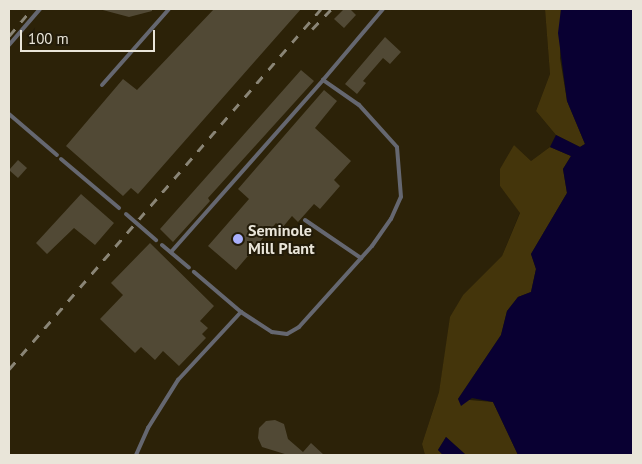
<!DOCTYPE html>
<style>
body{margin:0}
#map{position:relative;width:642px;height:464px;overflow:hidden;background:#221b09;font-family:"PT Sans",sans-serif}
div>[style]{position:absolute}
.built>*{inset:0;background:#2c2208}
.green>*{inset:0;background:#44350b}
.water>*{inset:0;background:#090032}
.building>*{inset:0;background:#514935}
.service>*{height:4px;margin:-2px;padding:0 2px;transform-origin:2px;border-radius:2px;background:#656770}
.rail>*{height:2.5px;margin-top:-1.25px;transform-origin:0;background:repeating-linear-gradient(90deg,#8a8576 0 9px,transparent 0 18px)}
.dots>*{width:14px;height:14px;translate:-50% -50%;box-sizing:border-box;border:2px solid #221b09;border-radius:50%}
span{translate:-50% -50%;white-space:nowrap;text-align:center;line-height:1.15;-webkit-text-stroke:4px #221b09;paint-order:stroke}
.poi-label{font-size:16px;color:#e9e5d9;font-weight:700}
.left{translate:0 -50%;text-align:left}
.frame{position:absolute;inset:0;border:10px solid #e9e5d9;pointer-events:none}
.scale{position:absolute;left:20px;top:30px;width:135px;height:22px;box-sizing:border-box;border:2px solid #e9e5d9;border-top:0;padding-left:6px;font-size:15px;line-height:18px;white-space:nowrap;color:#e9e5d9;-webkit-text-stroke:4px #221b09;paint-order:stroke}
</style>
<div id="map">
<div class="built">
<div style="clip-path:polygon(9px 9px,545px 9px,550px 74px,536px 111px,556px 135px,550px 147px,531px 161px,514px 145px,500px 186px,520px 212px,502px 256px,463px 295px,451px 317px,439px 392px,422px 444px,425px 455px,9px 455px)"></div>
</div>
<div class="green">
<div style="clip-path:polygon(545px 9px,561px 9px,560px 58px,567px 101px,585px 144px,580px 147px,556px 135px,536px 111px,550px 74px)"></div>
<div style="clip-path:polygon(514px 145px,531px 161px,550px 147px,571px 156px,563px 169px,567px 193px,531px 254px,536px 269px,531px 292px,518px 297px,507px 311px,501px 335px,458px 399px,493px 402px,518px 455px,466px 455px,446px 437px,438px 450px,443px 455px,425px 455px,422px 444px,439px 392px,450px 317px,463px 295px,502px 256px,520px 213px,500px 186px,500px 169px)"></div>
</div>
<div class="water">
<div style="clip-path:polygon(561px 9px,633px 9px,633px 455px,518px 455px,493px 402px,472px 398px,461px 406px,458px 399px,501px 335px,507px 311px,518px 297px,531px 292px,536px 269px,531px 254px,567px 193px,563px 169px,571px 156px,550px 147px,556px 135px,580px 147px,585px 144px,567px 101px,558px 33px)"></div>
<div style="clip-path:polygon(446px 437px,466px 455px,443px 455px,438px 450px)"></div>
</div>
<div class="building">
<div style="clip-path:polygon(99px 9px,152px 9px,152px 11px,129px 17px)"></div>
<div style="clip-path:polygon(214px 9px,301px 9px,138px 194px,131px 188px,123px 196px,66px 146px,123px 79px,137px 90px)"></div>
<div style="clip-path:polygon(344px 9px,350px 9px,356px 15px,344px 28px,334px 19px)"></div>
<div style="clip-path:polygon(385px 37px,401px 52px,390px 64px,383px 58px,363px 81px,366px 83px,357px 94px,345px 84px)"></div>
<div style="clip-path:polygon(301px 70px,314px 81px,208px 198px,210px 201px,173px 242px,160px 229px)"></div>
<div style="clip-path:polygon(324px 90px,337px 101px,315px 128px,351px 161px,334px 180px,340px 186px,320px 209px,314px 204px,298px 222px,292px 216px,282px 228px,276px 223px,236px 270px,208px 246px,249px 199px,238px 189px)"></div>
<div style="clip-path:polygon(18px 160px,27px 168px,18px 178px,9px 170px)"></div>
<div style="clip-path:polygon(81px 194px,114px 223px,95px 245px,74px 228px,47px 254px,36px 243px)"></div>
<div style="clip-path:polygon(150px 243px,214px 306px,200px 321px,208px 328px,202px 334px,206px 338px,179px 366px,163px 351px,155px 360px,141px 347px,135px 353px,100px 319px,123px 295px,111px 283px)"></div>
<div style="clip-path:polygon(275px 420px,284px 424px,288px 439px,303px 452px,311px 443px,324px 455px,288px 455px,262px 447px,258px 438px,259px 428px,266px 421px)"></div>
</div>
<div class="service">
<div style="left:9px;top:45px;width:48px;rotate:-49.3deg"></div>
<div style="left:102px;top:85px;width:101px;rotate:-48.6deg"></div>
<div style="left:9px;top:114px;width:63px;rotate:40.5deg"></div>
<div style="left:61px;top:159px;width:76px;rotate:40.2deg"></div>
<div style="left:126px;top:214px;width:40px;rotate:41deg"></div>
<div style="left:305px;top:220px;width:68px;rotate:34.2deg"></div>
<div style="left:162px;top:245px;width:35px;rotate:40deg"></div>
<div style="left:171px;top:252px;width:230px;rotate:-48.5deg"></div>
<div style="left:241px;top:312px;width:37px;rotate:33deg"></div>
<div style="left:272px;top:332px;width:15px;rotate:8deg"></div>
<div style="left:287px;top:334px;width:14px;rotate:-30deg"></div>
<div style="left:299px;top:327px;width:109px;rotate:-48deg"></div>
<div style="left:372px;top:246px;width:33px;rotate:-55deg"></div>
<div style="left:391px;top:219px;width:24px;rotate:-66deg"></div>
<div style="left:401px;top:197px;width:50px;rotate:-94.6deg"></div>
<div style="left:397px;top:147px;width:57px;rotate:-132.1deg"></div>
<div style="left:359px;top:105px;width:44px;rotate:-145.2deg"></div>
<div style="left:323px;top:80px;width:93px;rotate:-49.8deg"></div>
<div style="left:136px;top:455px;width:30px;rotate:-66deg"></div>
<div style="left:148px;top:428px;width:57px;rotate:-58deg"></div>
<div style="left:178px;top:380px;width:93px;rotate:-47.2deg"></div>
<div style="left:241px;top:312px;width:62px;rotate:-139.6deg"></div>
</div>
<div class="rail">
<div style="left:312px;top:29px;width:28px;rotate:-46deg"></div>
<div style="left:9px;top:36px;width:35px;rotate:-50deg"></div>
<div style="left:9px;top:369px;width:476px;rotate:-49.1deg"></div>
</div>
<div class="dots">
<div style="left:238px;top:239px;background:#a9b0fc"></div>
</div>
<div class="poi-label">
<span class="left" style="left:248px;top:239px">Seminole<br>Mill Plant</span>
</div>
<div class="frame"></div>
<div class="scale">100 m</div>
</div>
